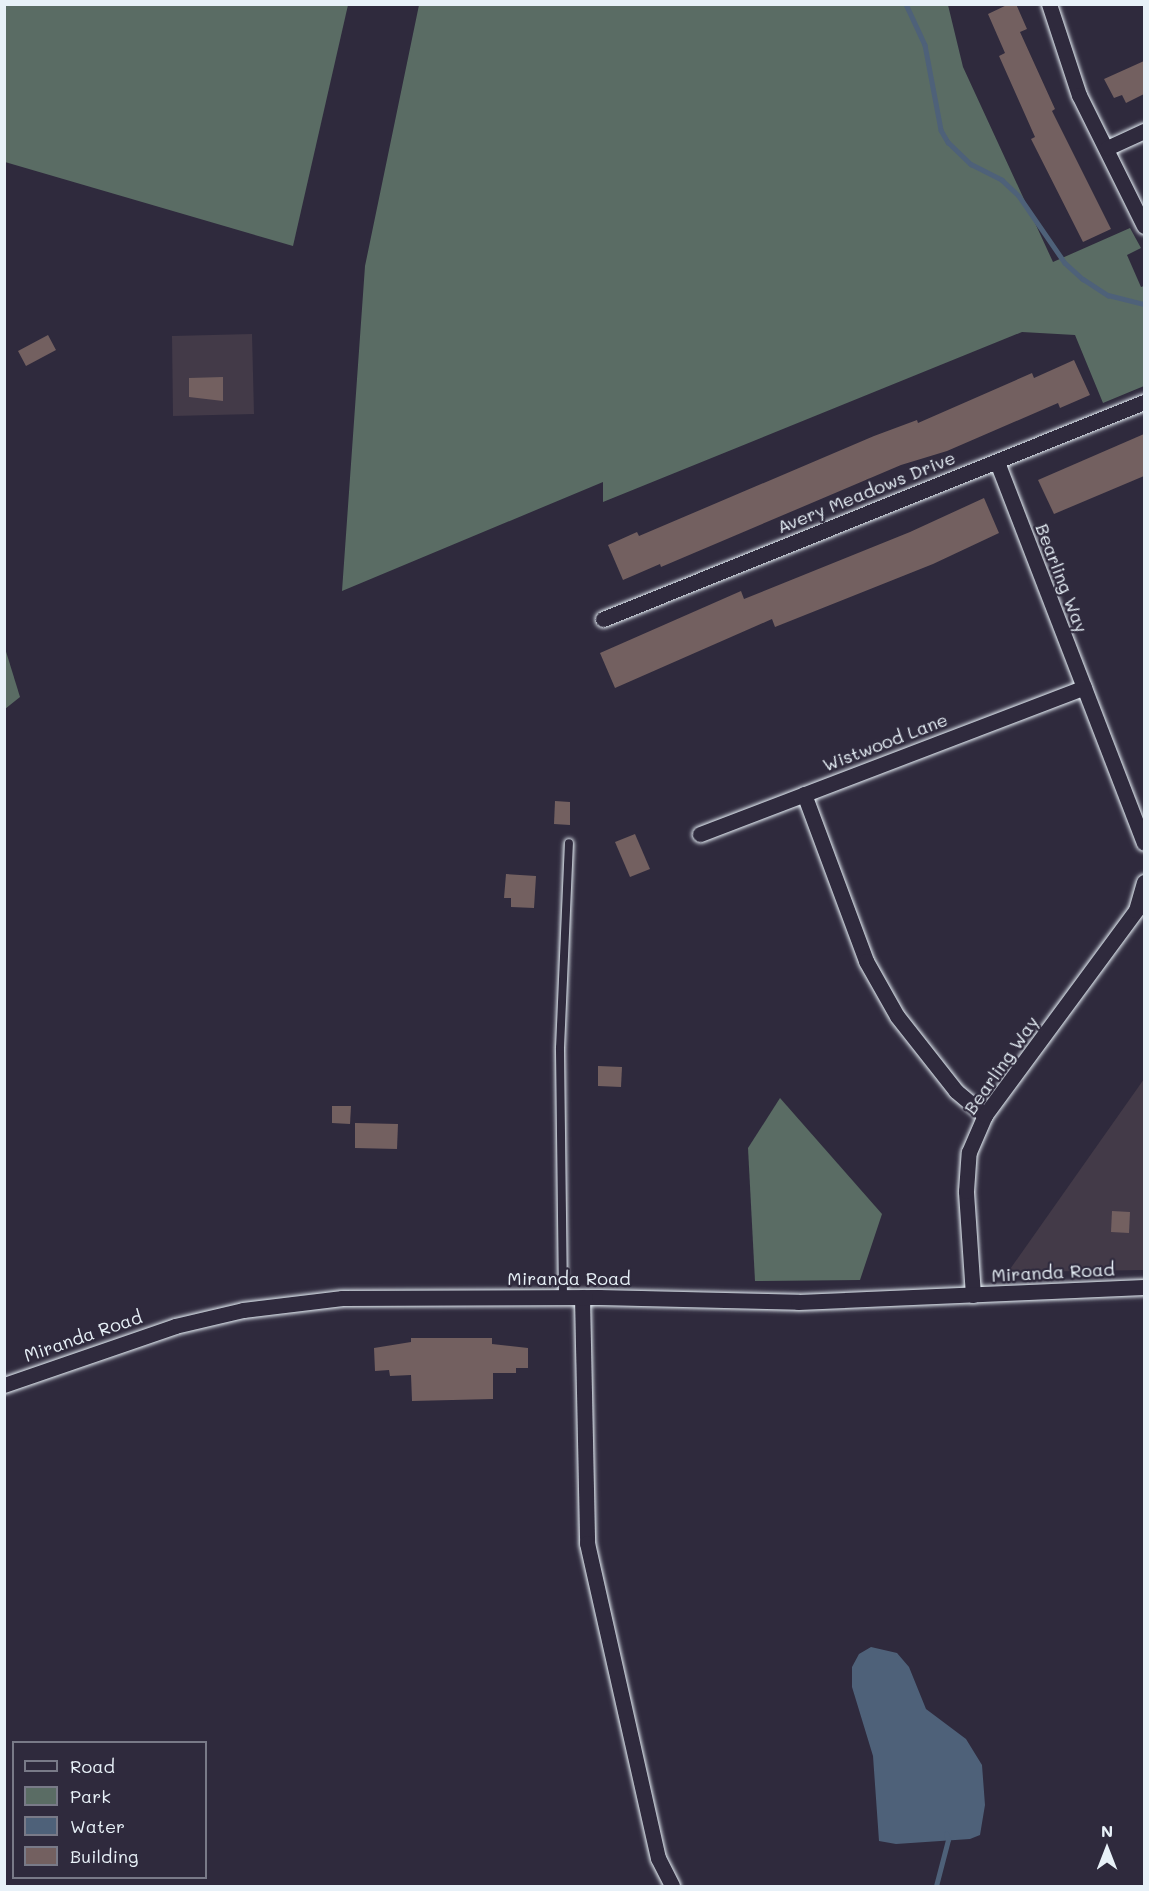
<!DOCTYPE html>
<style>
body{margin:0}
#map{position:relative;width:1149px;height:1891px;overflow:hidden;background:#2f2a3d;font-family:Mali,sans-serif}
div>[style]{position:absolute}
.built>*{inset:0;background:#433a48}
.green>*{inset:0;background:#5a6c64}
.water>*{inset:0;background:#4e6179}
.stream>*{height:4.5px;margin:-2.25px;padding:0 2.25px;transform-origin:2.25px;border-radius:2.25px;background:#4e6179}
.building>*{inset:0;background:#736060}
.roads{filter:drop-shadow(0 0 2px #e8f1f8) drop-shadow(0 0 2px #e8f1f8)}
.service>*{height:8px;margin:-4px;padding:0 4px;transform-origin:4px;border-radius:4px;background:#2f2a3d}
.minor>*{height:15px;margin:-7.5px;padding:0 7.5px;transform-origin:7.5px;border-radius:7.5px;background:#2f2a3d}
span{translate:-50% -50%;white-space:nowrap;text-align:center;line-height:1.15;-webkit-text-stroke:4.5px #2f2a3d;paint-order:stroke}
.street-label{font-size:18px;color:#e8f1f8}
.frame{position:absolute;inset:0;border:6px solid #e8f1f8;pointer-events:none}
.legend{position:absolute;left:12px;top:1741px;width:195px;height:138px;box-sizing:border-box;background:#2f2a3d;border:2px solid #797a88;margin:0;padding:8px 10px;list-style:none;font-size:18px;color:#e8f1f8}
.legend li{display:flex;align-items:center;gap:12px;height:30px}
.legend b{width:30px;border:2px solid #797a88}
.north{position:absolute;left:1077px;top:1819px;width:60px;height:60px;-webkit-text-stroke:4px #2f2a3d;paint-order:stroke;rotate:0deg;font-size:16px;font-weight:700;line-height:24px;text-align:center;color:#e8f1f8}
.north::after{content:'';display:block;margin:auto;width:21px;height:27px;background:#e8f1f8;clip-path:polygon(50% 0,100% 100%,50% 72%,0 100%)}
</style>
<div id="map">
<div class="built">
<div style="clip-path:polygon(252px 334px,254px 414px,173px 416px,172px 336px)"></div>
<div style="clip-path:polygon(1144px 1079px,1144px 1270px,1008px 1272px)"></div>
</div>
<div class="green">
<div style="clip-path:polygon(4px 5px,348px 5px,293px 246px,5px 162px)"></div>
<div style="clip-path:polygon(419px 5px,948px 5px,963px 67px,1053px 262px,1130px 228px,1141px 248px,1127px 255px,1141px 287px,1144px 286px,1144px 386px,1103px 403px,1075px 335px,1022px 332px,603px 502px,603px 482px,342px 591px,365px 266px)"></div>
<div style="clip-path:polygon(4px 645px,20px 697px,5px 709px,4px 709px)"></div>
<div style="clip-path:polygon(780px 1098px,882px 1214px,860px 1280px,755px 1281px,748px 1148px)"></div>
</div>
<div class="water">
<div style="clip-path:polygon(871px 1647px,897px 1653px,909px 1667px,926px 1709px,966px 1739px,982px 1765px,985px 1805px,980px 1835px,970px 1839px,896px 1844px,879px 1841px,873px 1756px,852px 1687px,852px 1667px,859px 1654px)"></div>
</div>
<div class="stream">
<div style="left:906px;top:4px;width:45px;rotate:65.1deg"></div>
<div style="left:925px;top:45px;width:86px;rotate:79.3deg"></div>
<div style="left:941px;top:130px;width:14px;rotate:60deg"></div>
<div style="left:948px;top:142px;width:32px;rotate:44deg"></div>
<div style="left:971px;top:164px;width:35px;rotate:27deg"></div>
<div style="left:1002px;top:180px;width:23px;rotate:43deg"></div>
<div style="left:1019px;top:196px;width:81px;rotate:55.5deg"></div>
<div style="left:1065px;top:263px;width:24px;rotate:42deg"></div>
<div style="left:1083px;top:279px;width:30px;rotate:33deg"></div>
<div style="left:1108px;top:295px;width:37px;rotate:14deg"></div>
<div style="left:936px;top:1886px;width:48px;rotate:-75.4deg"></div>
<div style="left:948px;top:1840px;width:6px;rotate:-108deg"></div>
</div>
<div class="building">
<div style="clip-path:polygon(1009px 4px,1016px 4px,1027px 29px,1020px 32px,1055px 109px,1052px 111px,1111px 229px,1083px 242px,1031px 139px,1035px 137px,999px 56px,1005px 53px,988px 14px)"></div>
<div style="clip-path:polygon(1144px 61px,1144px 94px,1126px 103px,1122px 95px,1114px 98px,1104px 79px)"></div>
<div style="clip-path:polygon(48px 335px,56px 350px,26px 366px,18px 351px)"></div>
<div style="clip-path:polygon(1074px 360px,1090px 395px,1060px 408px,1058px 403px,947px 451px,901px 465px,661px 567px,660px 564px,623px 580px,608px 545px,637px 532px,639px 536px,874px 436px,917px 420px,918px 423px,1032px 373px,1034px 378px)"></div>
<div style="clip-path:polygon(223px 377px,223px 401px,189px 397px,189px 378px)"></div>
<div style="clip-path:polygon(1144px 434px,1144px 476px,1054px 514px,1038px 480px)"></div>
<div style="clip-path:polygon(984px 498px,999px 533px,933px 564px,775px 627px,772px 619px,615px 688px,600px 653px,741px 591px,744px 599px,910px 532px)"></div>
<div style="clip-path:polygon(555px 801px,570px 802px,570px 825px,554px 824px)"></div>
<div style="clip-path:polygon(635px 834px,650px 869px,630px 877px,615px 842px)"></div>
<div style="clip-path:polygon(506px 874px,536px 876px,534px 908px,511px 907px,511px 898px,504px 898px)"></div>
<div style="clip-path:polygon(598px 1066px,622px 1067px,621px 1087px,598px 1086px)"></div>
<div style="clip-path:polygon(332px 1106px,351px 1106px,350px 1124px,332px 1123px)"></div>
<div style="clip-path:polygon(355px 1123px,398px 1124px,397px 1149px,355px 1148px)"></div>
<div style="clip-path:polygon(1112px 1211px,1130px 1212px,1129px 1233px,1111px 1232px)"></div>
<div style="clip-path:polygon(411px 1338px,492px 1338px,492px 1344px,528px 1348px,528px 1368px,516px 1368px,516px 1373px,493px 1373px,493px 1399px,412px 1401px,411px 1375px,390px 1376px,389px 1370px,375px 1371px,374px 1348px,411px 1342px)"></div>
</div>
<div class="roads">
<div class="service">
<div style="left:563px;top:1297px;width:249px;rotate:-90.7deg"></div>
<div style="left:560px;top:1048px;width:205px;rotate:-87.5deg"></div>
</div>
<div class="minor">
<div style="left:1049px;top:4px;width:96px;rotate:71.8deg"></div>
<div style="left:1079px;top:95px;width:146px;rotate:63.6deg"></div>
<div style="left:1107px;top:148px;width:41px;rotate:-24.7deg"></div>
<div style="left:997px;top:462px;width:408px;rotate:68.9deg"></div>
<div style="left:603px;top:619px;width:583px;rotate:-21.86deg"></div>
<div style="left:804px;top:794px;width:178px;rotate:69.6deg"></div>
<div style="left:866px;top:961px;width:63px;rotate:60.6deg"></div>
<div style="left:897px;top:1016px;width:95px;rotate:51.8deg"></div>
<div style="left:956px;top:1091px;width:38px;rotate:40deg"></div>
<div style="left:700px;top:834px;width:411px;rotate:-20.9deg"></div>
<div style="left:973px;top:1295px;width:104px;rotate:-93.9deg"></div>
<div style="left:966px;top:1191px;width:39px;rotate:-86deg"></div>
<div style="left:969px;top:1152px;width:40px;rotate:-66.6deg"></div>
<div style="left:985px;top:1115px;width:255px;rotate:-53.6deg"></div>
<div style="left:1136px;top:910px;width:29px;rotate:-74deg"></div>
<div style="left:582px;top:1297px;width:246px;rotate:88.8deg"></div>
<div style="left:587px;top:1543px;width:323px;rotate:77.3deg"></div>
<div style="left:658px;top:1858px;width:31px;rotate:63deg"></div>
<div style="left:4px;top:1385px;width:181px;rotate:-19deg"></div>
<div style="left:175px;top:1326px;width:70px;rotate:-13.2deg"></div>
<div style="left:243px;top:1310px;width:100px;rotate:-6.9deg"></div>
<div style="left:342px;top:1298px;width:257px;rotate:-0.2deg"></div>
<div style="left:599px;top:1297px;width:199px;rotate:1.4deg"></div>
<div style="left:798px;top:1302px;width:346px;rotate:-2.5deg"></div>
</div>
</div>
<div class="street-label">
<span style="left:866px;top:492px;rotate:-22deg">Avery Meadows Drive</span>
<span style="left:1062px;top:578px;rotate:69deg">Bearling Way</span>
<span style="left:885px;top:742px;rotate:-21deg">Wistwood Lane</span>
<span style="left:1001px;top:1065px;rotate:-55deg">Bearling Way</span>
<span style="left:1053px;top:1272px;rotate:-3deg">Miranda Road</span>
<span style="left:569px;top:1278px">Miranda Road</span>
<span style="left:83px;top:1336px;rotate:-19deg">Miranda Road</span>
</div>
<div class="frame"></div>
<ul class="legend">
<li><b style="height:8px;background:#2f2a3d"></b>Road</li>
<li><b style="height:16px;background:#5a6c64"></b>Park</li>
<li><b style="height:16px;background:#4e6179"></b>Water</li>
<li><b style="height:16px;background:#736060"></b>Building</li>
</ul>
<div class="north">N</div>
</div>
